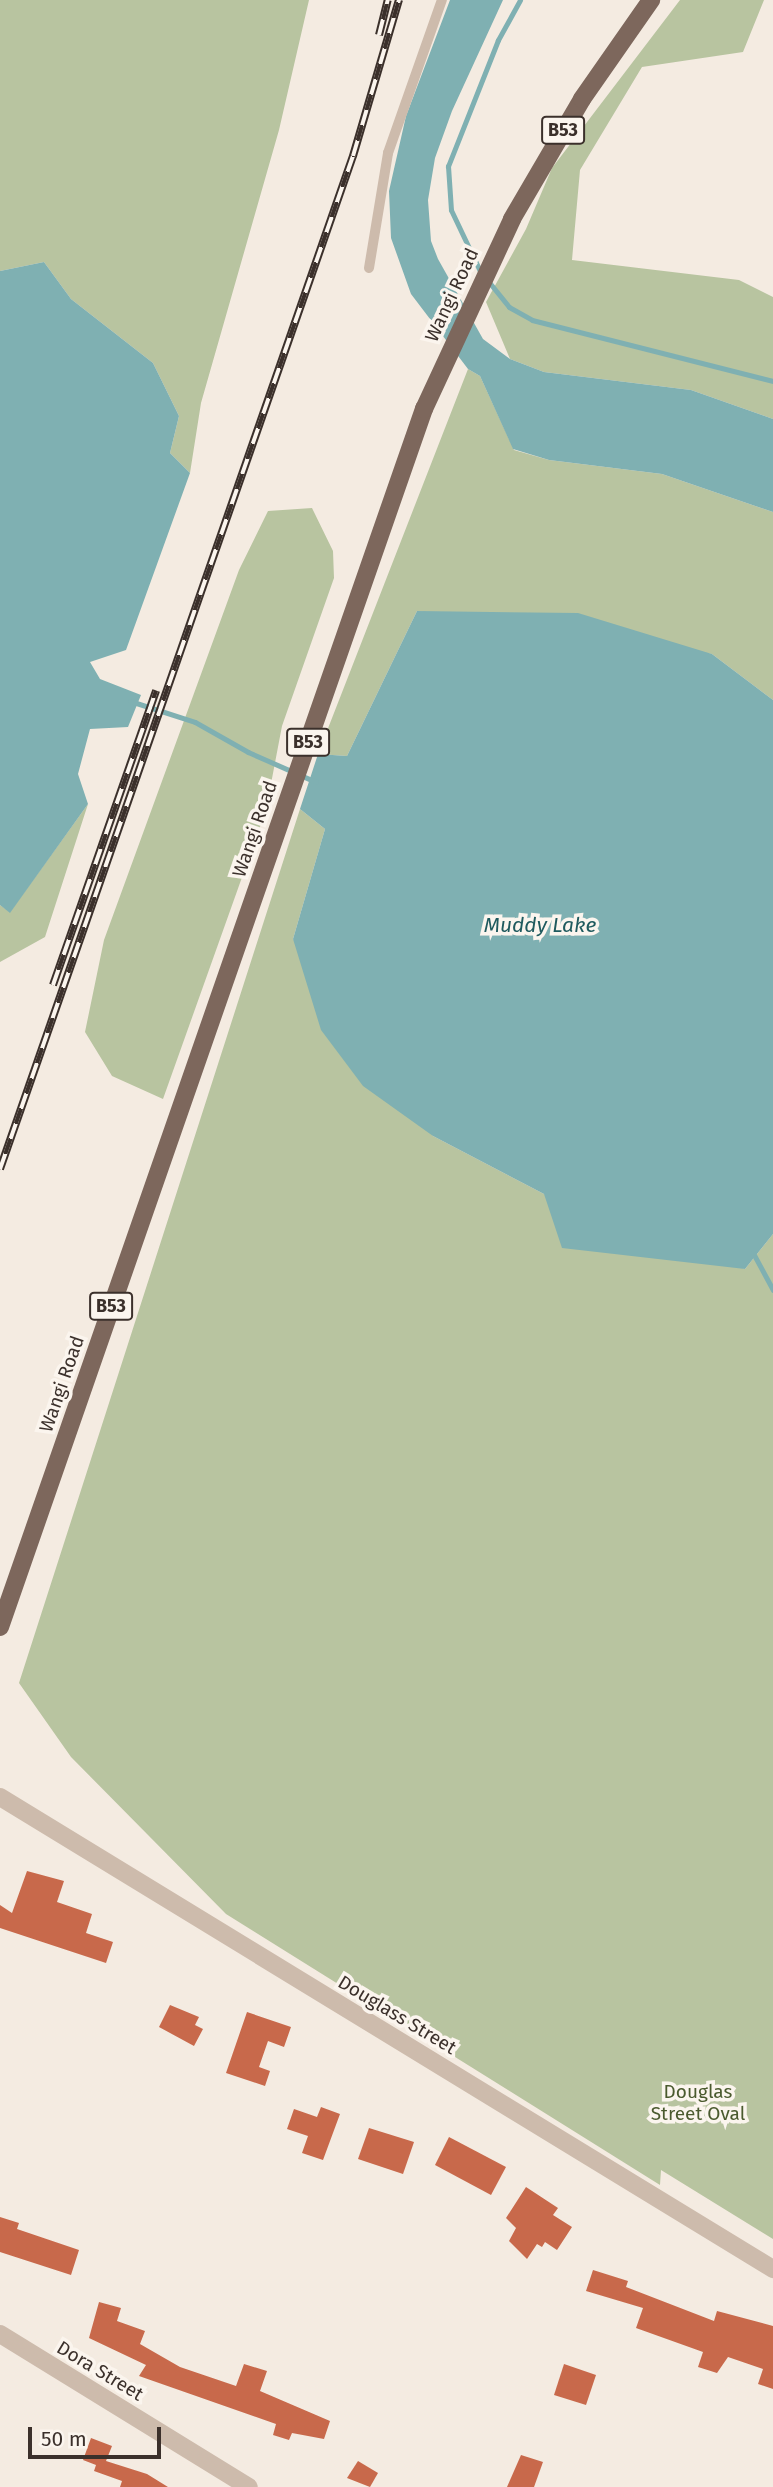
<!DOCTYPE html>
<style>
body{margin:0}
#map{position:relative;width:773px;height:2487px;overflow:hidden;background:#f4ebe1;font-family:"Fira Sans",sans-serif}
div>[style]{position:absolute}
.green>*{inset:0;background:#b8c4a0}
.water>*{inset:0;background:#7fb0b2}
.stream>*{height:5px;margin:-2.5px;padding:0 2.5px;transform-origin:2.5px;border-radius:2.5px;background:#7fb0b2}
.building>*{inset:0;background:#c8694b}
.lane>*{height:10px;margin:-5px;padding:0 5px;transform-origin:5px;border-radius:5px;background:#cdbbac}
.street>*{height:18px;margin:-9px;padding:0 9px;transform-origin:9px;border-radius:9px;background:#cdbbac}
.primary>*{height:18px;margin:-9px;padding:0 9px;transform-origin:9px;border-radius:9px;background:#7d675c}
.rail>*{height:8px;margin-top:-4px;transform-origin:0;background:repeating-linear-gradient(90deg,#fbf5ee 0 16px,#3b302b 0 32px);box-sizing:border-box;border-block:2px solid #3b302b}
span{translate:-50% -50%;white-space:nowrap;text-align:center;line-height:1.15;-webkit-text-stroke:7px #fbf5ee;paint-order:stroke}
.shield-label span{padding:2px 5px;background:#fbf5ee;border:2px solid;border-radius:5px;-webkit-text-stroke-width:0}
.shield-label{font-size:18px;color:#3b302b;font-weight:700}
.street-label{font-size:19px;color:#3b302b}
.park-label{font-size:19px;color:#4a5a2e}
.water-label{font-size:21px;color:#1f5a5e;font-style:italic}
.scale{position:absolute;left:28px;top:2427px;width:133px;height:32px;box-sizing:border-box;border:4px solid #3b302b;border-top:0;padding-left:9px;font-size:21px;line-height:24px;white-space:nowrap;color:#3b302b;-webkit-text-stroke:5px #fbf5ee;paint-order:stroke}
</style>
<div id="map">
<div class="green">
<div style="clip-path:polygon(0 0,309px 0,279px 130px,201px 403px,190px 473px,170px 453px,179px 416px,153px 363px,71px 299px,44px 262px,0 271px)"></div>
<div style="clip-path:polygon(680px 0,764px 0,743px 52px,642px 67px,580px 170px,572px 260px,739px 280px,773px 297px,773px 419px,691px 390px,544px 372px,510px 359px,486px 302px,526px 229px,552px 168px)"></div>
<div style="clip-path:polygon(468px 369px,480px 376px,514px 450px,549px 460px,662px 474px,773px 512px,773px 700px,712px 654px,417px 611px,347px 756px,318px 754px)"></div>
<div style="clip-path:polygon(312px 508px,333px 551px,334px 578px,282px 726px,266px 810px,163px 1099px,112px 1076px,85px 1032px,104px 940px,239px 570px,268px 511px)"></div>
<div style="clip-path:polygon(88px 804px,45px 937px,0 962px,0 905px,10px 912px)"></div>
<div style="clip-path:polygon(300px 809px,325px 829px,293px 939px,433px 1136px,544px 1194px,745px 1269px,773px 1234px,773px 2239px,661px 2170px,660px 2185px,226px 1914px,71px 1757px,19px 1683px)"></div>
</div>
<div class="water">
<div style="clip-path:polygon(450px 0,503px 0,452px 111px,435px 158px,428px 200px,431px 241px,438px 259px,483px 339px,510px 359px,544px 372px,691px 390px,773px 419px,773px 512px,662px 474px,549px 460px,513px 449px,480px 376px,468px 369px,411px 294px,391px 238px,389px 191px,406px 116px)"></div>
<div style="clip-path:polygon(44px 262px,71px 299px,153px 363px,179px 416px,170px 453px,190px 473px,126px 650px,90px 662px,100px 679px,141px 695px,128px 727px,90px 729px,78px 774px,88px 804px,10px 913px,0 905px,0 271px)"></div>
<div style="clip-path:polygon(417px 611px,578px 613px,712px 654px,773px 700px,773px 1234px,745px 1269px,562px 1248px,544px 1194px,433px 1136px,363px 1086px,321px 1030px,293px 939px,325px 829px,300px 809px,318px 754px,347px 756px)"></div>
</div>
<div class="stream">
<div style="left:520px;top:0;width:46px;rotate:118.8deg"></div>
<div style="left:498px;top:40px;width:136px;rotate:111.6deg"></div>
<div style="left:448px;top:166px;width:44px;rotate:86.1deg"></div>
<div style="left:451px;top:210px;width:68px;rotate:64.6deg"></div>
<div style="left:480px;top:271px;width:46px;rotate:51.1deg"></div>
<div style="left:509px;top:307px;width:26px;rotate:29deg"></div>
<div style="left:532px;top:320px;width:249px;rotate:14.2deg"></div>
<div style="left:130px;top:701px;width:68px;rotate:17.9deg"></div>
<div style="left:195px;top:722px;width:61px;rotate:29.5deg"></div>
<div style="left:248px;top:752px;width:74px;rotate:23.8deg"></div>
<div style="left:753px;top:1253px;width:42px;rotate:61.6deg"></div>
</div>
<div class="building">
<div style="clip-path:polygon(27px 1871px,64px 1881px,57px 1902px,92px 1914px,86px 1933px,113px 1942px,106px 1963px,0 1928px,0 1905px,12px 1913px)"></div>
<div style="clip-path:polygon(170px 2005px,199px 2017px,195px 2025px,203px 2029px,194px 2046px,159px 2027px)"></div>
<div style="clip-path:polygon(247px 2012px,291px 2027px,284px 2047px,268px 2041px,259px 2067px,270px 2071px,265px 2086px,226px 2073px)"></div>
<div style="clip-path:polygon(321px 2107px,340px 2114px,323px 2160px,302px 2153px,308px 2136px,287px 2129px,294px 2109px,317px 2117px)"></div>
<div style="clip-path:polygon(369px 2128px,414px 2142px,403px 2174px,358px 2159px)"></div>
<div style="clip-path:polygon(449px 2137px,506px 2167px,491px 2195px,435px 2165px)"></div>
<div style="clip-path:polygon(526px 2187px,558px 2208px,553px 2215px,572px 2227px,557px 2250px,545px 2242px,542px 2247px,537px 2244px,527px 2259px,509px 2241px,516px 2228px,506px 2218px)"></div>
<div style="clip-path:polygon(0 2217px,19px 2223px,17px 2229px,79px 2250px,71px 2275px,0 2252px)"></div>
<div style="clip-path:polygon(593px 2270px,628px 2281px,626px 2287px,714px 2321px,717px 2311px,773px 2326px,773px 2389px,758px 2384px,763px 2369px,728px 2357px,717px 2373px,698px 2367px,703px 2352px,636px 2328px,643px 2308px,586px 2291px)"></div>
<div style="clip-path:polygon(99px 2302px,121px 2308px,117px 2321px,145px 2331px,140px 2344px,180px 2367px,236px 2386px,244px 2364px,267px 2371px,260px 2391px,330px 2421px,324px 2439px,292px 2433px,289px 2440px,273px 2435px,276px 2424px,139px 2376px,146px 2365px,89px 2338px)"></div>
<div style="clip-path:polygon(564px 2364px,596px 2375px,586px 2405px,554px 2395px)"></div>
<div style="clip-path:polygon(91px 2438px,112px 2446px,106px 2461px,147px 2474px,168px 2487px,120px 2487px,122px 2481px,94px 2471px,96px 2465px,83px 2460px)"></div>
<div style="clip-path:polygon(521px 2455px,543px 2462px,534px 2487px,507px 2487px)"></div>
<div style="clip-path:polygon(358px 2461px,378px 2473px,370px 2487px,347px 2478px)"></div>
</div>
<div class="lane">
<div style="left:369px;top:268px;width:117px;rotate:-80.6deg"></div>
<div style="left:388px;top:153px;width:162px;rotate:-70.6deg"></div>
</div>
<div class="street">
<div style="left:0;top:1797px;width:906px;rotate:31.41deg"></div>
<div style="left:0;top:2334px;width:292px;rotate:31.6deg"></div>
</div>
<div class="primary">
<div style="left:0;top:1627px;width:1290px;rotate:-70.81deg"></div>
<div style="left:424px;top:409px;width:209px;rotate:-65.1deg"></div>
<div style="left:512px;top:219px;width:139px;rotate:-59.7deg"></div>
<div style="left:582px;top:99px;width:121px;rotate:-55.1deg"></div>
</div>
<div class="rail">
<div style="left:379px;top:35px;width:36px;rotate:-76deg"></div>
<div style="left:53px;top:985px;width:312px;rotate:-70.7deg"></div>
<div style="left:0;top:1169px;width:1073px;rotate:-70.79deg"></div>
<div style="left:353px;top:156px;width:163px;rotate:-73.6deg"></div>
</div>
<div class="shield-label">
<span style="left:563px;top:130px">B53</span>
<span style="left:308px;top:742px">B53</span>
<span style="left:111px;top:1306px">B53</span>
</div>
<div class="street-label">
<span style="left:452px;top:295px;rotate:-65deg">Wangi Road</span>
<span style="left:255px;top:829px;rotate:-71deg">Wangi Road</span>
<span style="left:62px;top:1384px;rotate:-71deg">Wangi Road</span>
<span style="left:397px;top:2015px;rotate:31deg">Douglass Street</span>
<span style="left:100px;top:2371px;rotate:31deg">Dora Street</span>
</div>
<div class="park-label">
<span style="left:698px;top:2103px">Douglas<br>Street Oval</span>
</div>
<div class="water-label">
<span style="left:540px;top:925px">Muddy Lake</span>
</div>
<div class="scale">50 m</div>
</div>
